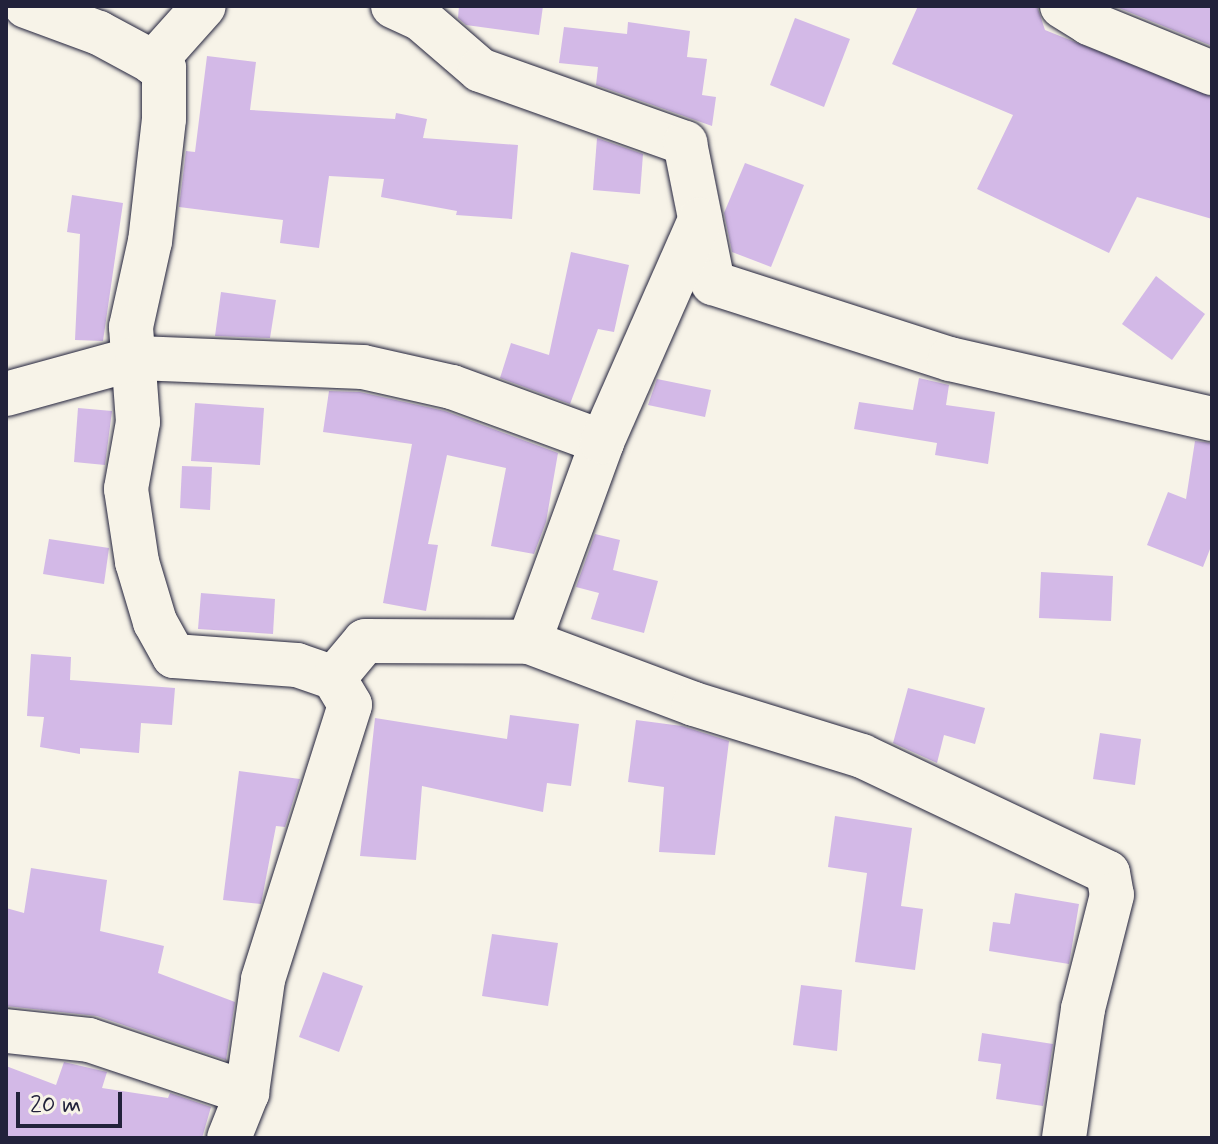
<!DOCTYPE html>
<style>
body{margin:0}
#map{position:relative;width:1218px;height:1144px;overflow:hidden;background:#f7f3e8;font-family:Mynerve,sans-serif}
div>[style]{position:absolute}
.building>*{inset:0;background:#d3b9e7}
.roads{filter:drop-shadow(0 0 2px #22223b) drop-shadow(0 0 2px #22223b)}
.minor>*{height:44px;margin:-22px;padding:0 22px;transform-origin:22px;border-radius:22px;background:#f7f3e8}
span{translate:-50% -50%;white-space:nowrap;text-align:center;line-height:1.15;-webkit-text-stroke:7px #f7f3e8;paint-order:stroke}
.frame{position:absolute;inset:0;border:8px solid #22223b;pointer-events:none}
.scale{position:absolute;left:16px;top:1092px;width:106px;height:36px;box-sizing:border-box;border:4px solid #22223b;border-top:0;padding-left:10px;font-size:24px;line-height:28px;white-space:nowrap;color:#22223b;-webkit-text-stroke:6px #f7f3e8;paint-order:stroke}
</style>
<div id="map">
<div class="building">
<div style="clip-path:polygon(459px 6px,543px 6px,539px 35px,466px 25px,458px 18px)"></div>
<div style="clip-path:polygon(918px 6px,1037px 6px,1045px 30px,1212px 97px,1212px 219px,1137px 197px,1109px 253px,977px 189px,1013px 115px,892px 64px)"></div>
<div style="clip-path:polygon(1114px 6px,1212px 6px,1212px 46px)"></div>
<div style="clip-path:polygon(795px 18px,850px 39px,824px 107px,770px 85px)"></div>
<div style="clip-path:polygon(628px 22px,690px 31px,687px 57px,707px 59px,702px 95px,716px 97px,712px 126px,596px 85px,598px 67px,559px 63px,564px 27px,627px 34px)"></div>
<div style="clip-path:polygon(207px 56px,256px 62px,250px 110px,395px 119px,396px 113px,427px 119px,423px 138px,518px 145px,512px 219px,456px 215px,457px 211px,381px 197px,384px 179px,329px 176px,319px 248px,280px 243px,283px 220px,179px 207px,186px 151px,195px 152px)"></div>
<div style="clip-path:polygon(597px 138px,643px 154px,640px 194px,593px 190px)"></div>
<div style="clip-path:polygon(745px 163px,804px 185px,771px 267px,732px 252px,724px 213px)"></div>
<div style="clip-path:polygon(72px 195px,123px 203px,103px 341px,75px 340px,80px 234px,67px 232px)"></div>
<div style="clip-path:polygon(571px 252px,629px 265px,614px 332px,598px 329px,570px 404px,500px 378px,511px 343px,549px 355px)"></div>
<div style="clip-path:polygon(1156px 276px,1205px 314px,1172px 360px,1122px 324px)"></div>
<div style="clip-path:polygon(221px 292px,276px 300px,270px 338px,215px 336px)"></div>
<div style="clip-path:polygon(919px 378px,949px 385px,946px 405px,995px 412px,988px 464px,935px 455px,937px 443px,854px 429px,859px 402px,913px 410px)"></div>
<div style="clip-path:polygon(657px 379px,711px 390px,705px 417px,648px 405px)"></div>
<div style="clip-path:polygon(329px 391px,360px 392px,445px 411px,558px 453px,546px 522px,534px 554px,491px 546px,506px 468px,447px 455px,428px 544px,438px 545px,426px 611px,383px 603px,412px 444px,323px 432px)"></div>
<div style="clip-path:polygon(195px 403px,264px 408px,260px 465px,191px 461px)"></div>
<div style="clip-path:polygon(78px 408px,112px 411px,105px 465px,74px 462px)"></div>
<div style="clip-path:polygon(1195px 441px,1212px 443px,1212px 544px,1203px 567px,1147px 545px,1168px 492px,1186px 499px)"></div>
<div style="clip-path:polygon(182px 466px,212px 467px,210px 510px,180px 508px)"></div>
<div style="clip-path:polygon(595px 534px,620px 540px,613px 570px,658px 581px,644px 633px,591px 619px,599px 593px,576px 587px)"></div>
<div style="clip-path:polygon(49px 539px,109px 548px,104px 584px,43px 574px)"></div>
<div style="clip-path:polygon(1041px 572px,1113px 576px,1111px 621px,1039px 618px)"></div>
<div style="clip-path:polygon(201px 593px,275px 599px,273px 634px,198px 629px)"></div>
<div style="clip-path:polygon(31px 654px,71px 657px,70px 680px,175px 688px,172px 725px,141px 723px,139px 753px,80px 748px,80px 754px,40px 747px,44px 717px,27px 716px)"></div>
<div style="clip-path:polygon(908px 688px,985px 708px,975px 744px,944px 735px,937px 763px,893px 743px)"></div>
<div style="clip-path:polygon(510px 715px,579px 724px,571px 786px,547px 783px,543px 812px,422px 786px,416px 860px,360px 856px,375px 718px,507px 739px)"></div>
<div style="clip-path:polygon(636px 720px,682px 726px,729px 741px,715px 855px,659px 852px,664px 787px,628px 782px)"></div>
<div style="clip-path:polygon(1100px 733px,1141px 739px,1135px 785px,1093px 779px)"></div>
<div style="clip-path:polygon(239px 771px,300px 779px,285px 827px,276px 826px,261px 904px,223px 900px)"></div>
<div style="clip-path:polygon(835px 816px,912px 828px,901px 906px,923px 909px,915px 970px,855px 962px,867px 873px,828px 867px)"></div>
<div style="clip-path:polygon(31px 868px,107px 880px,100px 931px,164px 946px,158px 973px,235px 1002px,226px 1060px,97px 1016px,6px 1006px,6px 908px,24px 913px)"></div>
<div style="clip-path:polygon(1015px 893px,1079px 904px,1069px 964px,989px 951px,993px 922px,1010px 924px)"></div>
<div style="clip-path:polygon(492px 934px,558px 943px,548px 1006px,482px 996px)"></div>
<div style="clip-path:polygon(323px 972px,363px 986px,339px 1052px,299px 1037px)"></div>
<div style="clip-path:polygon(801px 985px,842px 990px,837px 1051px,793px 1045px)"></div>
<div style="clip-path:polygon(982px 1033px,1053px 1044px,1043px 1106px,996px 1099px,1001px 1064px,978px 1061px)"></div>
<div style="clip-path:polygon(64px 1062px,107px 1072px,102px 1088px,168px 1098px,170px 1093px,211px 1107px,202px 1138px,6px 1138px,6px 1066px,56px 1085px)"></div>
</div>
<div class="roads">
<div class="minor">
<div style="left:26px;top:6px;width:78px;rotate:20.3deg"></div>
<div style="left:99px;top:33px;width:74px;rotate:28.3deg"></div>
<div style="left:164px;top:68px;width:51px;rotate:90deg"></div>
<div style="left:164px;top:119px;width:123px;rotate:96.5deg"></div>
<div style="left:150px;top:241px;width:88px;rotate:102.5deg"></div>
<div style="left:131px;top:327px;width:95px;rotate:85.8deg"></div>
<div style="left:138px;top:422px;width:68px;rotate:100.2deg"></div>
<div style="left:126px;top:489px;width:74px;rotate:81.4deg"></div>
<div style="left:137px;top:562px;width:63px;rotate:73.3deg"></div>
<div style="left:155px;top:622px;width:39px;rotate:61deg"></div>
<div style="left:174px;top:656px;width:123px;rotate:4.2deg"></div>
<div style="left:297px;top:665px;width:39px;rotate:19deg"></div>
<div style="left:334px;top:678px;width:31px;rotate:59deg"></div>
<div style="left:350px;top:705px;width:288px;rotate:107.6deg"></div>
<div style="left:263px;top:980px;width:114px;rotate:98.1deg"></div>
<div style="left:247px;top:1093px;width:48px;rotate:111.8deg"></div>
<div style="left:393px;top:6px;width:31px;rotate:25deg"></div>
<div style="left:421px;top:19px;width:78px;rotate:40.8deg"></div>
<div style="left:480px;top:70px;width:218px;rotate:19.6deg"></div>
<div style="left:685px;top:143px;width:143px;rotate:78.7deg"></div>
<div style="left:713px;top:283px;width:249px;rotate:17.8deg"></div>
<div style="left:950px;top:359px;width:269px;rotate:12.9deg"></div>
<div style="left:1062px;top:6px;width:32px;rotate:32deg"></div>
<div style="left:1089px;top:23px;width:133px;rotate:22.1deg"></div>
<div style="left:153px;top:63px;width:76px;rotate:-48.2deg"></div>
<div style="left:6px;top:394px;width:136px;rotate:-15.4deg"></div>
<div style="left:137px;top:358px;width:226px;rotate:2.3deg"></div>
<div style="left:363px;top:367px;width:91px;rotate:12.7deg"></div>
<div style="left:452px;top:387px;width:160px;rotate:20.1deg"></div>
<div style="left:529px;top:642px;width:213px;rotate:-69.9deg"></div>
<div style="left:602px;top:442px;width:243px;rotate:-66.2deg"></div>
<div style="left:334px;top:678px;width:48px;rotate:-50deg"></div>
<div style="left:365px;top:641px;width:164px;rotate:0.3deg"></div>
<div style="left:529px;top:642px;width:176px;rotate:20.6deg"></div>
<div style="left:694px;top:704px;width:176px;rotate:17.2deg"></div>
<div style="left:862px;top:756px;width:272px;rotate:25.4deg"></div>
<div style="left:1108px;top:873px;width:22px;rotate:80deg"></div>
<div style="left:1112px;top:895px;width:118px;rotate:104.3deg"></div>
<div style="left:1083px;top:1009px;width:130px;rotate:98.4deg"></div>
<div style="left:6px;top:1031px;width:83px;rotate:6.2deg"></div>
<div style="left:89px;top:1040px;width:167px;rotate:18.5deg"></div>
</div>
</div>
<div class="frame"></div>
<div class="scale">20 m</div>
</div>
